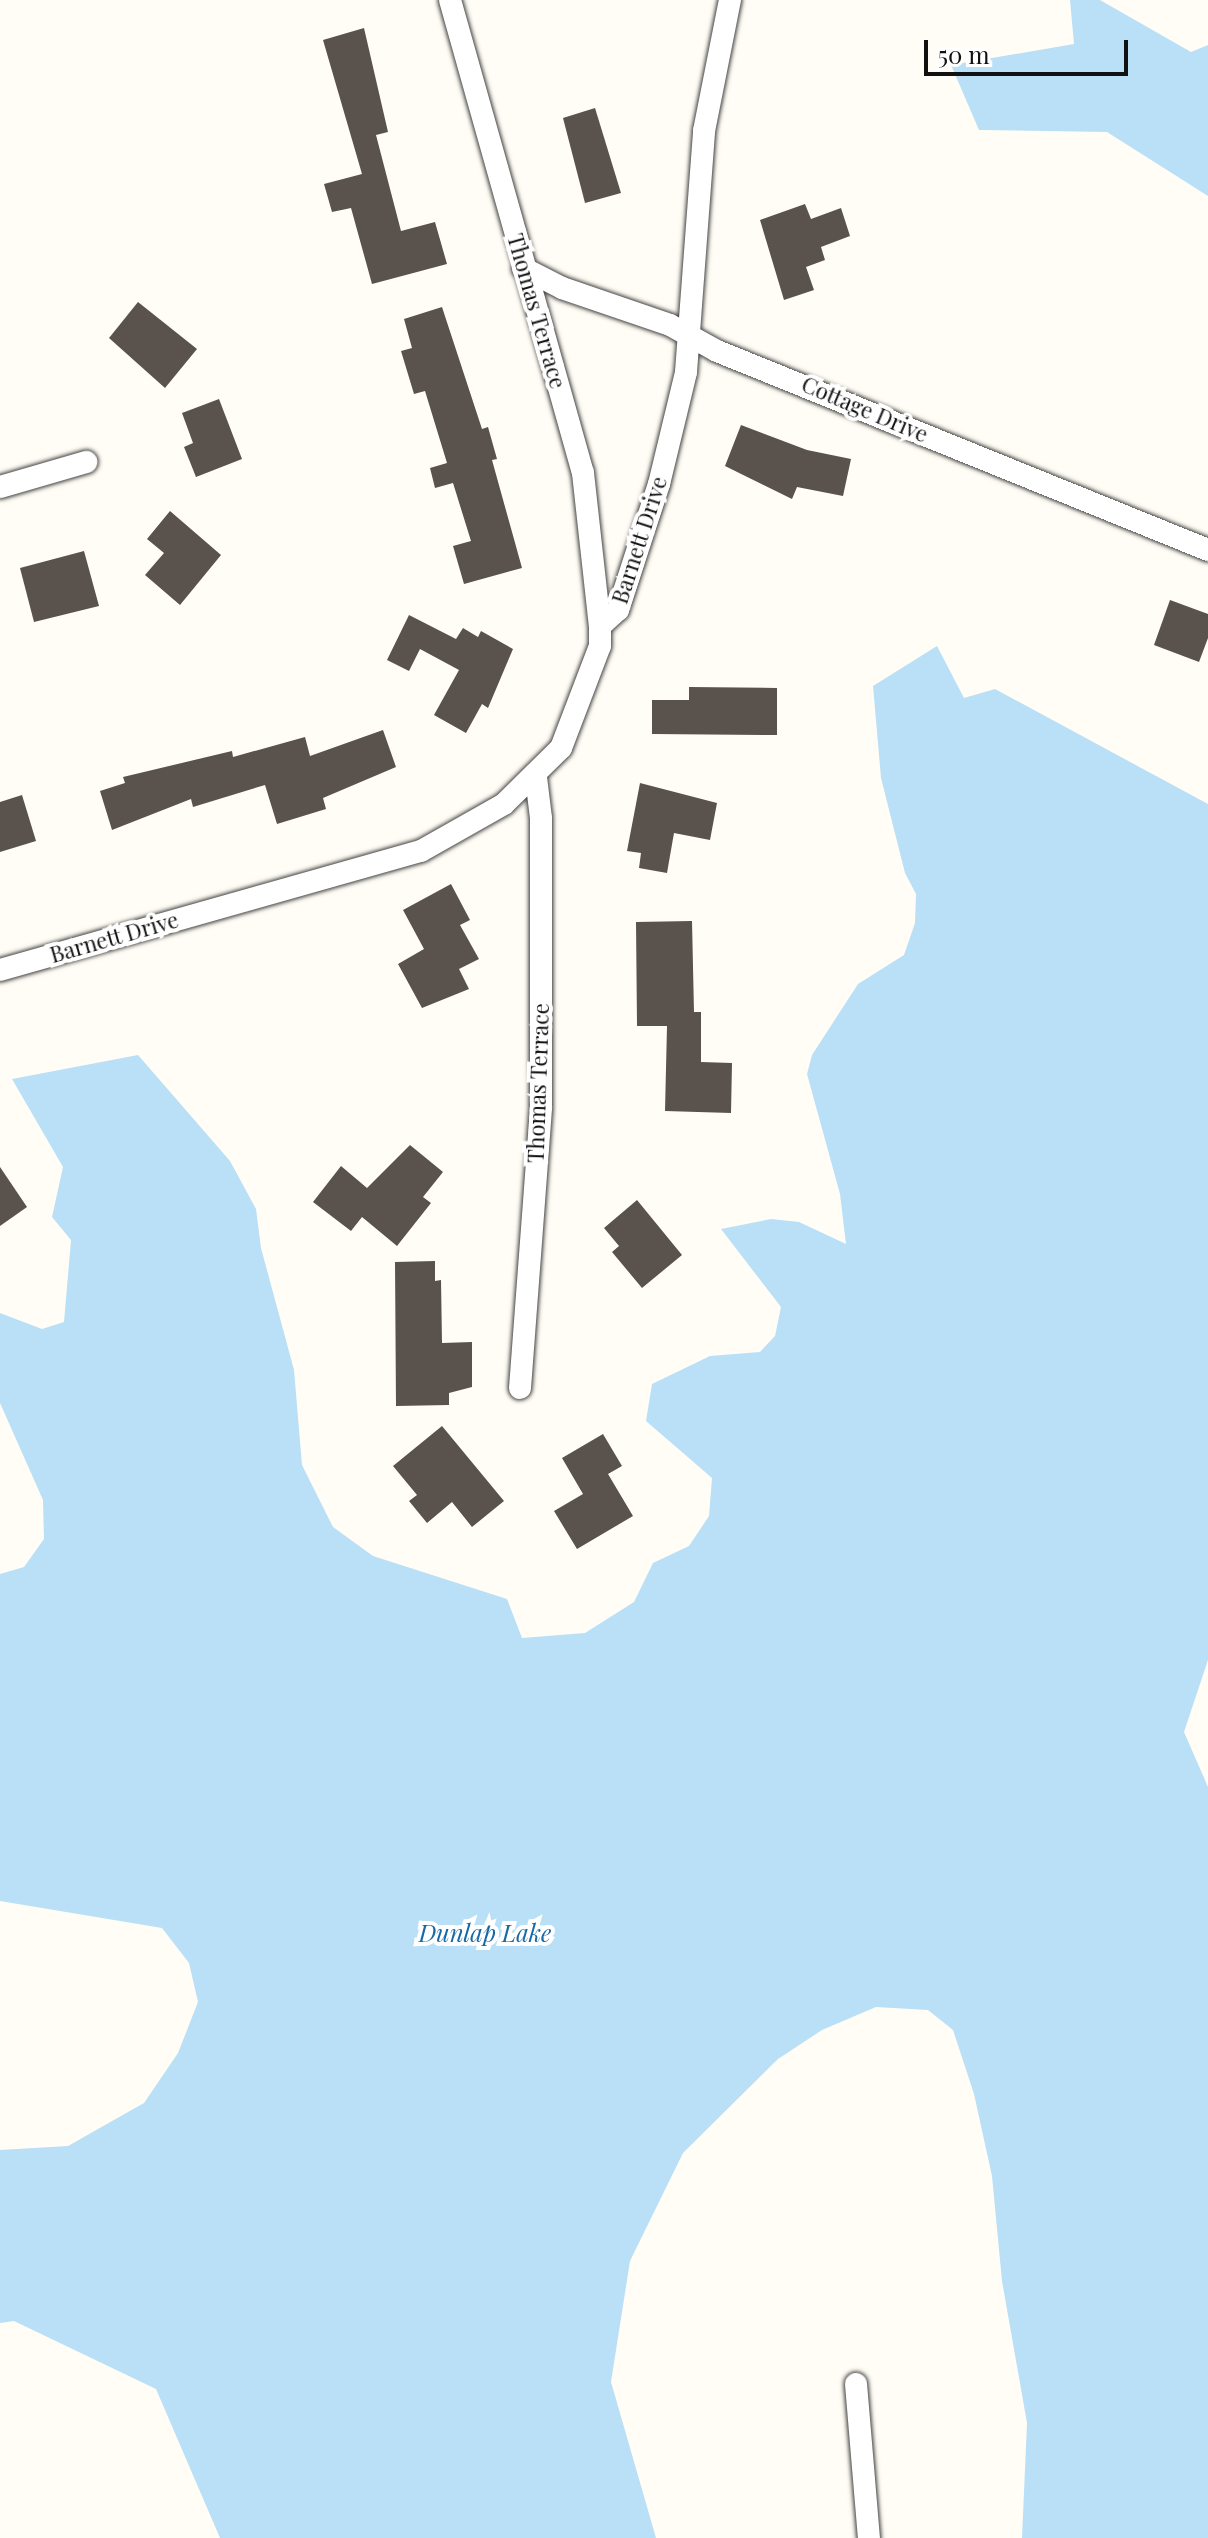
<!DOCTYPE html>
<style>
body{margin:0}
#map{position:relative;width:1208px;height:2538px;overflow:hidden;background:#fffdf5;font-family:"Playfair Display",serif}
div>[style]{position:absolute}
.water>*{inset:0;background:#b9e0f7}
.building>*{inset:0;background:#5a524d}
.roads{filter:drop-shadow(0 0 2px #444) drop-shadow(0 0 2px #444)}
.street>*{height:22px;margin:-11px;padding:0 11px;transform-origin:11px;border-radius:11px;background:#fff}
span{translate:-50% -50%;white-space:nowrap;text-align:center;line-height:1.15;-webkit-text-stroke:8px #fff;paint-order:stroke}
.street-label{font-size:22px;color:#111}
.water-label{font-size:24px;color:#1768a6;font-style:italic}
.scale{position:absolute;left:924px;top:40px;width:204px;height:36px;box-sizing:border-box;border:4px solid #111;border-top:0;padding-left:10px;font-size:24px;line-height:28px;white-space:nowrap;color:#111;-webkit-text-stroke:6px #fff;paint-order:stroke}
</style>
<div id="map">
<div class="water">
<div style="clip-path:polygon(1070px 0,1100px 0,1191px 52px,1208px 45px,1208px 196px,1107px 132px,979px 130px,951px 65px,1074px 44px)"></div>
<div style="clip-path:polygon(937px 646px,964px 698px,995px 689px,1208px 804px,1208px 1660px,1184px 1732px,1208px 1787px,1208px 2538px,1022px 2538px,1027px 2423px,1002px 2281px,992px 2176px,974px 2094px,953px 2030px,928px 2010px,876px 2007px,822px 2030px,778px 2059px,683px 2153px,630px 2261px,611px 2382px,656px 2538px,220px 2538px,156px 2389px,14px 2321px,0 2323px,0 2150px,68px 2146px,144px 2103px,178px 2053px,198px 2002px,189px 1963px,162px 1928px,0 1901px,0 1574px,24px 1567px,44px 1539px,43px 1500px,0 1403px,0 1313px,42px 1329px,64px 1322px,71px 1240px,52px 1217px,63px 1167px,12px 1079px,138px 1055px,230px 1161px,256px 1209px,261px 1248px,294px 1370px,302px 1465px,333px 1527px,373px 1556px,507px 1599px,522px 1638px,585px 1633px,634px 1602px,653px 1563px,689px 1546px,709px 1516px,712px 1478px,646px 1421px,652px 1384px,710px 1356px,760px 1352px,775px 1336px,781px 1307px,721px 1229px,771px 1219px,799px 1222px,846px 1244px,840px 1194px,807px 1074px,812px 1055px,858px 984px,904px 955px,915px 923px,916px 894px,905px 873px,881px 778px,873px 686px)"></div>
</div>
<div class="building">
<div style="clip-path:polygon(364px 28px,388px 132px,376px 135px,401px 231px,435px 222px,447px 264px,372px 284px,351px 208px,332px 212px,324px 184px,362px 174px,323px 40px)"></div>
<div style="clip-path:polygon(595px 108px,621px 193px,585px 203px,563px 118px)"></div>
<div style="clip-path:polygon(805px 204px,811px 219px,841px 208px,850px 236px,821px 247px,825px 260px,806px 267px,814px 290px,784px 300px,760px 220px)"></div>
<div style="clip-path:polygon(138px 302px,197px 349px,165px 388px,109px 338px)"></div>
<div style="clip-path:polygon(442px 307px,482px 429px,488px 427px,497px 459px,492px 460px,522px 568px,464px 584px,453px 546px,471px 541px,453px 483px,435px 488px,430px 468px,447px 463px,425px 391px,414px 394px,401px 351px,412px 348px,404px 319px)"></div>
<div style="clip-path:polygon(219px 399px,242px 459px,196px 477px,184px 447px,193px 443px,182px 413px)"></div>
<div style="clip-path:polygon(741px 425px,807px 450px,851px 459px,843px 496px,797px 487px,792px 499px,725px 466px)"></div>
<div style="clip-path:polygon(170px 511px,221px 555px,180px 605px,145px 575px,164px 553px,147px 539px)"></div>
<div style="clip-path:polygon(84px 551px,99px 606px,34px 622px,20px 568px)"></div>
<div style="clip-path:polygon(1170px 600px,1208px 614px,1208px 638px,1199px 662px,1154px 645px)"></div>
<div style="clip-path:polygon(409px 615px,456px 639px,463px 628px,478px 637px,481px 631px,513px 649px,488px 708px,482px 704px,466px 733px,434px 715px,459px 670px,420px 649px,409px 671px,387px 660px)"></div>
<div style="clip-path:polygon(689px 687px,777px 688px,777px 735px,652px 734px,652px 700px,689px 700px)"></div>
<div style="clip-path:polygon(383px 730px,396px 767px,323px 798px,326px 809px,277px 824px,265px 785px,193px 807px,191px 799px,112px 830px,100px 791px,125px 783px,123px 777px,232px 751px,233px 757px,305px 737px,310px 756px)"></div>
<div style="clip-path:polygon(640px 783px,717px 803px,710px 840px,674px 833px,667px 873px,639px 868px,641px 853px,627px 851px)"></div>
<div style="clip-path:polygon(22px 795px,36px 841px,0 852px,0 802px)"></div>
<div style="clip-path:polygon(451px 884px,470px 920px,460px 925px,479px 959px,459px 969px,469px 989px,422px 1008px,398px 964px,424px 949px,403px 910px)"></div>
<div style="clip-path:polygon(692px 921px,694px 1012px,701px 1012px,701px 1062px,732px 1063px,731px 1113px,665px 1111px,667px 1026px,637px 1026px,636px 922px)"></div>
<div style="clip-path:polygon(410px 1145px,443px 1172px,423px 1197px,431px 1203px,397px 1246px,362px 1217px,351px 1231px,313px 1202px,341px 1166px,367px 1188px)"></div>
<div style="clip-path:polygon(0 1167px,27px 1207px,0 1226px)"></div>
<div style="clip-path:polygon(637px 1200px,682px 1255px,642px 1288px,612px 1252px,619px 1246px,604px 1228px)"></div>
<div style="clip-path:polygon(435px 1261px,435px 1281px,441px 1280px,442px 1343px,472px 1342px,472px 1387px,449px 1393px,449px 1405px,396px 1406px,395px 1262px)"></div>
<div style="clip-path:polygon(442px 1426px,504px 1501px,472px 1527px,452px 1502px,427px 1523px,409px 1501px,417px 1495px,393px 1466px)"></div>
<div style="clip-path:polygon(603px 1434px,622px 1466px,608px 1474px,633px 1516px,577px 1549px,554px 1511px,583px 1494px,562px 1458px)"></div>
</div>
<div class="roads">
<div class="street">
<div style="left:450px;top:0;width:491px;rotate:74.3deg"></div>
<div style="left:583px;top:473px;width:154px;rotate:83.7deg"></div>
<div style="left:523px;top:268px;width:44px;rotate:27.1deg"></div>
<div style="left:562px;top:288px;width:114px;rotate:18.9deg"></div>
<div style="left:670px;top:325px;width:54px;rotate:29deg"></div>
<div style="left:717px;top:351px;width:530px;rotate:22.06deg"></div>
<div style="left:0;top:487px;width:90px;rotate:-16.2deg"></div>
<div style="left:0;top:970px;width:437px;rotate:-15.8deg"></div>
<div style="left:421px;top:851px;width:95px;rotate:-29.5deg"></div>
<div style="left:504px;top:804px;width:80px;rotate:-44.5deg"></div>
<div style="left:561px;top:748px;width:109px;rotate:-69.1deg"></div>
<div style="left:600px;top:646px;width:20px;rotate:-90deg"></div>
<div style="left:600px;top:626px;width:24px;rotate:-42deg"></div>
<div style="left:618px;top:610px;width:133px;rotate:-72deg"></div>
<div style="left:659px;top:484px;width:115px;rotate:-76.4deg"></div>
<div style="left:686px;top:372px;width:242px;rotate:-85.7deg"></div>
<div style="left:704px;top:131px;width:134px;rotate:-78.8deg"></div>
<div style="left:520px;top:1388px;width:282px;rotate:-85.7deg"></div>
<div style="left:541px;top:1107px;width:289px;rotate:-90deg"></div>
<div style="left:541px;top:818px;width:41px;rotate:-97deg"></div>
<div style="left:856px;top:2384px;width:155px;rotate:85.2deg"></div>
</div>
</div>
<div class="street-label">
<span style="left:537px;top:311px;rotate:74deg">Thomas Terrace</span>
<span style="left:865px;top:409px;rotate:23deg">Cottage Drive</span>
<span style="left:639px;top:540px;rotate:-72deg">Barnett Drive</span>
<span style="left:114px;top:937px;rotate:-16deg">Barnett Drive</span>
<span style="left:538px;top:1083px;rotate:-88deg">Thomas Terrace</span>
</div>
<div class="water-label">
<span style="left:485px;top:1933px">Dunlap Lake</span>
</div>
<div class="scale">50 m</div>
</div>
